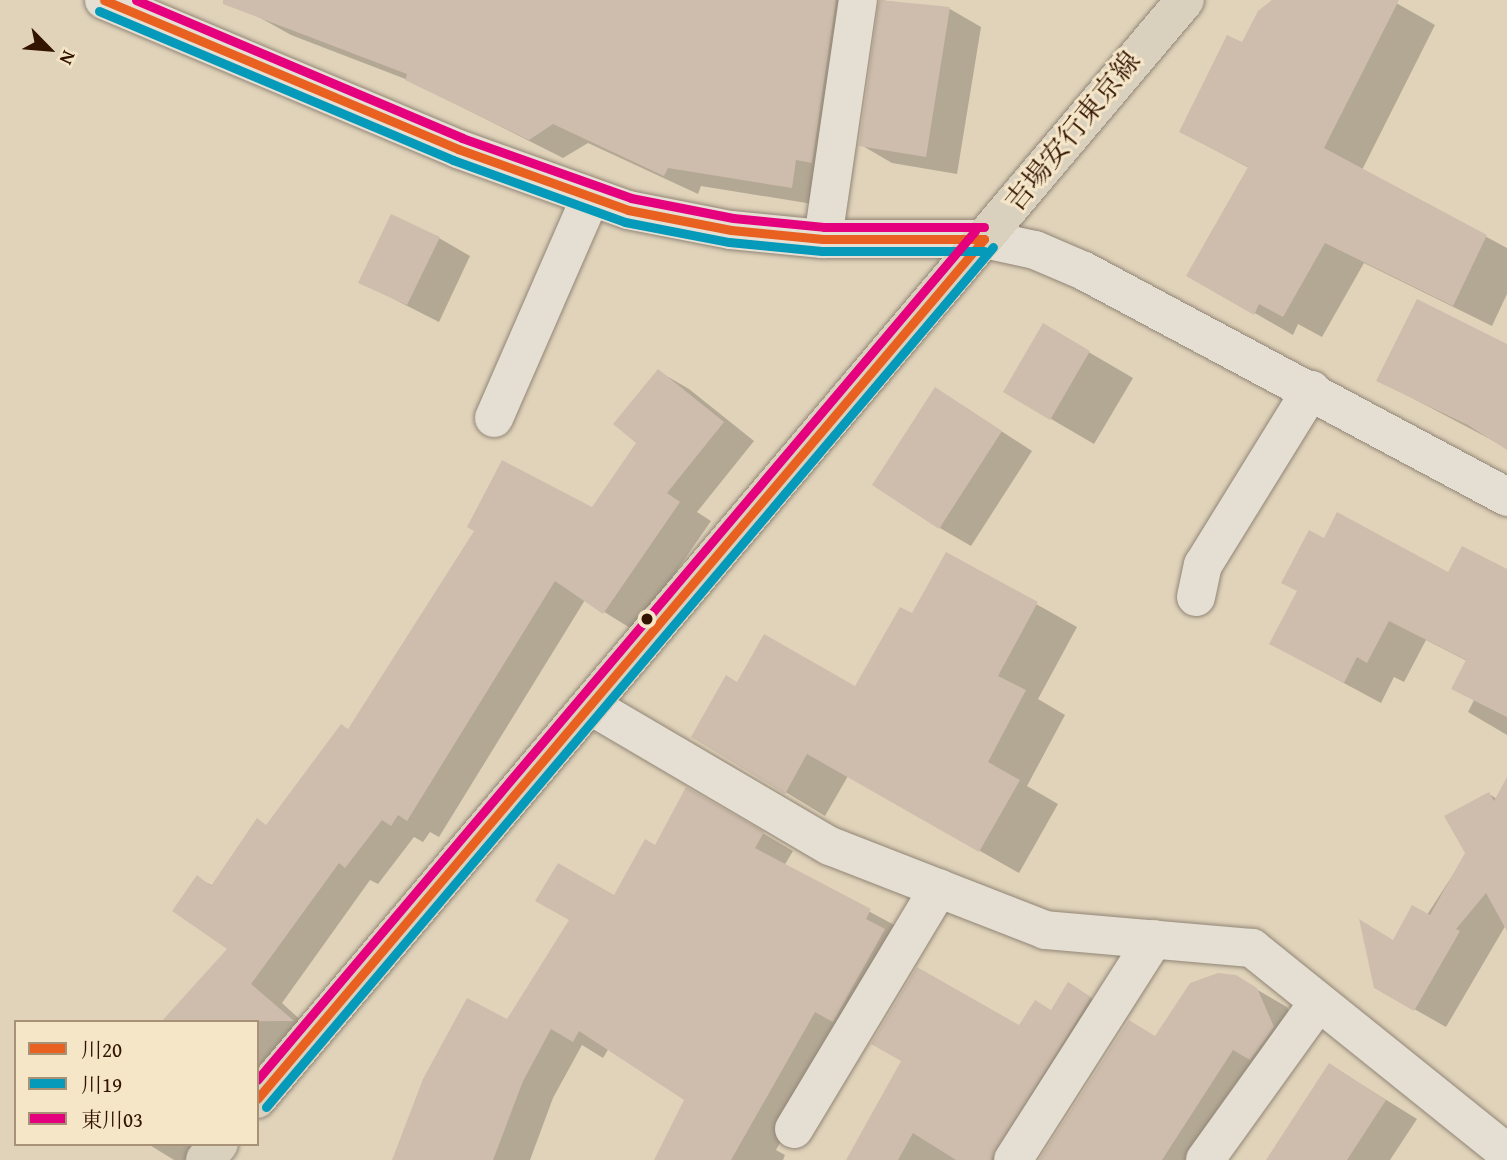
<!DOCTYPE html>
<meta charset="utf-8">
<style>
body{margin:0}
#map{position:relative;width:1507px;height:1160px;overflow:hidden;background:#e0d3ba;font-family:"Gentium Book Plus","Noto Serif JP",serif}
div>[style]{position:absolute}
.shadow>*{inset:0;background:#0003}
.building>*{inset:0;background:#cebdad}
.roads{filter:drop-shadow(0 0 2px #918576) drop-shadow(0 0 2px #918576)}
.minor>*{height:38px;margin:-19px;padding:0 19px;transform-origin:19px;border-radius:19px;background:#e5dfd3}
.major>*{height:38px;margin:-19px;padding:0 19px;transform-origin:19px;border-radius:19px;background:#d9d0be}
.bus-1>*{height:9px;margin:-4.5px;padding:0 4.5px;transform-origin:4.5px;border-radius:4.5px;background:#e86120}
.bus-2>*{height:9px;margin:-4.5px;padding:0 4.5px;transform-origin:4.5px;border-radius:4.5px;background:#059aba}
.bus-3>*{height:9px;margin:-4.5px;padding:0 4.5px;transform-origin:4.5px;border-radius:4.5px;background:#e5007d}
.dots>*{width:19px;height:19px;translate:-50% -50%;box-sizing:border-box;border:4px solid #f5e6c8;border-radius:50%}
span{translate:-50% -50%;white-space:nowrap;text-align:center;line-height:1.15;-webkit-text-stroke:6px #f5e6c8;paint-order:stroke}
.street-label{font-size:28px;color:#331401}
.legend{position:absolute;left:14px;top:1020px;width:245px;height:126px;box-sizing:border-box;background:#f5e6c8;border:2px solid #a79278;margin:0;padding:9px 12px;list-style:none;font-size:21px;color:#331401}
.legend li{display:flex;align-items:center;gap:14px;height:35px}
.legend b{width:35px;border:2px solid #a79278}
.north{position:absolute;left:14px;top:14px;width:70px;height:70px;-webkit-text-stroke:5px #f5e6c8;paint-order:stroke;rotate:115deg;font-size:19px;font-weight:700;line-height:28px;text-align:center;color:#331401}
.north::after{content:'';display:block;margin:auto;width:24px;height:32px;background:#331401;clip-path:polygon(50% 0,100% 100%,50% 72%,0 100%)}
</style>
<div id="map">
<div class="shadow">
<div style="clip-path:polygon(264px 0,860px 0,825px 206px,701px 186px,698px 194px,588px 143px,563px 158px,408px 80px,291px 35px,257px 16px)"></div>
<div style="clip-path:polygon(880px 0,950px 9px,981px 27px,957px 174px,892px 163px,861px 145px)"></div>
<div style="clip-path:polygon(1275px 0,1391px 0,1435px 25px,1362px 170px,1507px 248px,1507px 294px,1492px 326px,1364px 263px,1322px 337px,1298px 324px,1293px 335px,1189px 275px,1249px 168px,1181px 132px)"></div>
<div style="clip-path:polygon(439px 238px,470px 256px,439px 322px,360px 282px)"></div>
<div style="clip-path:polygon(1044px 326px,1133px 378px,1094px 444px,1005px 392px)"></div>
<div style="clip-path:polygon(1507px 346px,1507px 448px,1378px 380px)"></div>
<div style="clip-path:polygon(658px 371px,689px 389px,754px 441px,697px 512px,711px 521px,635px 631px,585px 600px,439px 837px,430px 832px,423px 842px,414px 837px,378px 884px,370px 880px,282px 1003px,306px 1025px,257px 1079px,257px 1022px,163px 1022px,229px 949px,198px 878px,213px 886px,349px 731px,593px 509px,638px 442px)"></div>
<div style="clip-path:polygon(966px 408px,1032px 451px,971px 546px,940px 528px)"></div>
<div style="clip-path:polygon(1325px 540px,1449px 574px,1507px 572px,1507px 735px,1468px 712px,1474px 700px,1467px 661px,1426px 640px,1404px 682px,1394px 677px,1381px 703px,1271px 644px)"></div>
<div style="clip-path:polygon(947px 554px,1077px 627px,1038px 699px,1065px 715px,1027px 786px,1058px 804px,1019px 873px,848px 776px,825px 816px,693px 736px,738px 684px,855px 688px,913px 616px)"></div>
<div style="clip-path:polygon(687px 789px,793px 851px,784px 866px,900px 928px,776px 1150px,785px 1155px,783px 1160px,664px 1160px,686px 1100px,609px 1048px,603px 1058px,582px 1045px,553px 1098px,530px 1160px,394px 1160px,656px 847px)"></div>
<div style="clip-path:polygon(1489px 794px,1507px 805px,1507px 923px,1446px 1027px,1379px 989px,1467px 853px)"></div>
<div style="clip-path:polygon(1235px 977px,1287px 1007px,1297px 1031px,1202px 1160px,1041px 1160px,1155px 1037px)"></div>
<div style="clip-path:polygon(1068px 985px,1098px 1002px,1030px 1160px,848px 1160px,1020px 1027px,1052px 1012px)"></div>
<div style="clip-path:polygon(1330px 1065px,1417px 1119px,1390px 1160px,1269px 1160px)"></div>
<div style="clip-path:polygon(148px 1144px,199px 1144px,185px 1160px,174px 1160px)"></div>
</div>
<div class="building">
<div style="clip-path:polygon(223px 0,836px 0,812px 163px,796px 160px,792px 188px,668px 168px,664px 176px,553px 124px,529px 140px,405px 80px,407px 74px,223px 4px)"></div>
<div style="clip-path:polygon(879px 0,950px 7px,926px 157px,859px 146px)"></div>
<div style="clip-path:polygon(1272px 0,1399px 0,1324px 148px,1487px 235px,1453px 306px,1325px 243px,1283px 317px,1259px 304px,1254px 315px,1186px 276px,1248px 167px,1179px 132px,1227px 35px,1242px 42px,1258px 11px)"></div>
<div style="clip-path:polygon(391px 214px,440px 237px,407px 305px,358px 283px)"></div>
<div style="clip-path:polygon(1417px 299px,1507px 344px,1507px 450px,1468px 425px,1376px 381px)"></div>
<div style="clip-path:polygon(1043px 323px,1090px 351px,1050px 420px,1003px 392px)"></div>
<div style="clip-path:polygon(658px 369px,724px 422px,667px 493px,680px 502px,603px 614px,555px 581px,407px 821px,398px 815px,391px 826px,382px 820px,345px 868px,339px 863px,251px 984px,294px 1021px,161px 1022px,227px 949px,172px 911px,197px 875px,211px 886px,257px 818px,266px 825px,341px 724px,348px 729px,474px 531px,467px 527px,502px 460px,592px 507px,636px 443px,613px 424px)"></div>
<div style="clip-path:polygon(935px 387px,1002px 431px,939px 529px,872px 485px)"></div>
<div style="clip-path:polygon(1337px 512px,1448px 572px,1462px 546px,1507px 569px,1507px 717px,1451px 689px,1466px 660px,1389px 621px,1367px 663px,1357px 657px,1344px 683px,1269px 644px,1297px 591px,1281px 583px,1309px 530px,1324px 538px)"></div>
<div style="clip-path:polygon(946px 552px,1038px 602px,998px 676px,1026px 690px,988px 762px,1020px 780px,979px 852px,807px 754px,785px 794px,691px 737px,726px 675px,737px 682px,764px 634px,855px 686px,900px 607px,912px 613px)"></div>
<div style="clip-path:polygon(1507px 777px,1507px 931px,1486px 893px,1456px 929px,1460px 931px,1414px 1011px,1374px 988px,1359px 919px,1393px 940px,1412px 905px,1430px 915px,1465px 853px,1444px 816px,1489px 792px,1494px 801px)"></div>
<div style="clip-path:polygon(686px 787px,764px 832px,755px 848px,871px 909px,866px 919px,885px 929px,833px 1022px,815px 1012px,731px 1160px,654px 1160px,684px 1100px,579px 1031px,573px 1042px,551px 1029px,523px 1081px,493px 1160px,392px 1160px,423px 1079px,467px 998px,507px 1019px,569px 920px,535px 901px,558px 863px,614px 895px,645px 839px,655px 845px)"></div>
<div style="clip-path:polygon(917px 967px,1019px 1025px,1035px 1000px,1051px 1010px,1068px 982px,1091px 997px,991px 1160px,956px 1160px,913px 1133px,898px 1160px,846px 1160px,901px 1061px,871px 1044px)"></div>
<div style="clip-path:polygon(1218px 973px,1236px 975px,1257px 988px,1274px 1027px,1250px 1060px,1233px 1050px,1162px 1160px,1039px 1160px,1129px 1020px,1155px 1036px,1190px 983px)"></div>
<div style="clip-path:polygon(1329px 1063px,1386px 1100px,1347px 1160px,1266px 1160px)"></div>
</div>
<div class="roads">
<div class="minor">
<div style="left:104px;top:0;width:384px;rotate:22.8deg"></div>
<div style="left:458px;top:149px;width:181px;rotate:19.7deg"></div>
<div style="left:628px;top:210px;width:105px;rotate:11deg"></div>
<div style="left:731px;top:230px;width:92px;rotate:5.6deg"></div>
<div style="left:823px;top:239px;width:161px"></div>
<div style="left:984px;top:239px;width:52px;rotate:12.2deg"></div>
<div style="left:1035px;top:250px;width:53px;rotate:23.2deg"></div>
<div style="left:1084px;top:271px;width:480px;rotate:28.1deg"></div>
<div style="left:823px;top:239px;width:242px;rotate:-81.7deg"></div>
<div style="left:494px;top:418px;width:240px;rotate:-66.4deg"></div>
<div style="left:1196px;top:597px;width:33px;rotate:-78deg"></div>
<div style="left:1203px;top:565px;width:206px;rotate:-58.3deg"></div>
<div style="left:591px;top:706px;width:277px;rotate:30.4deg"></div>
<div style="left:830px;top:846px;width:231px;rotate:21.3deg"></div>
<div style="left:1045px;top:930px;width:208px;rotate:5deg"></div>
<div style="left:1252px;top:948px;width:327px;rotate:38.8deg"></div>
<div style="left:794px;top:1129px;width:281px;rotate:-59deg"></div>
<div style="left:1013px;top:1160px;width:262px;rotate:-57.5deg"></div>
<div style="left:1205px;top:1160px;width:192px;rotate:-54.3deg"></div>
</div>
<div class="major">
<div style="left:257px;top:1099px;width:1438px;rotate:-49.82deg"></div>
<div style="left:205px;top:1160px;width:21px;rotate:-49deg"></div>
</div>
</div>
<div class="bus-1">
<div style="left:104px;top:0;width:384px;rotate:22.8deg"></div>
<div style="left:458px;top:149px;width:181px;rotate:19.7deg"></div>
<div style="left:628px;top:210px;width:105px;rotate:11deg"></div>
<div style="left:731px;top:230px;width:92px;rotate:5.6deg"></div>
<div style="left:823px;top:239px;width:161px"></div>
<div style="left:257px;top:1099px;width:1126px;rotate:-49.79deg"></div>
</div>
<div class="bus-2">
<div style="left:99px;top:11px;width:384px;rotate:22.8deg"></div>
<div style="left:453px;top:160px;width:183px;rotate:19.8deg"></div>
<div style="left:625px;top:222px;width:106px;rotate:10.9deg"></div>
<div style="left:729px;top:242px;width:93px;rotate:5.5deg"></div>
<div style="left:822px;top:251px;width:162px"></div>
<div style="left:266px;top:1107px;width:1126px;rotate:-49.79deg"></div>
</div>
<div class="bus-3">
<div style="left:136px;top:0;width:354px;rotate:22.9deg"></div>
<div style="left:462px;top:138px;width:179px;rotate:19.5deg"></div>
<div style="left:631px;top:198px;width:104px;rotate:11.1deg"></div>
<div style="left:733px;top:218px;width:91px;rotate:5.6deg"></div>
<div style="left:824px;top:227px;width:160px"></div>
<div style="left:257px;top:1080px;width:1112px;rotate:-49.78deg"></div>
</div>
<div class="dots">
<div style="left:647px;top:619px;background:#331401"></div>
</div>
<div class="street-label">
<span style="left:1072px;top:131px;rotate:-51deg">吉場安行東京線</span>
</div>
<ul class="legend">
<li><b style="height:9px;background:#e86120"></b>川20</li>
<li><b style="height:9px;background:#059aba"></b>川19</li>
<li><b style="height:9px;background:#e5007d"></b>東川03</li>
</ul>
<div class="north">N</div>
</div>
